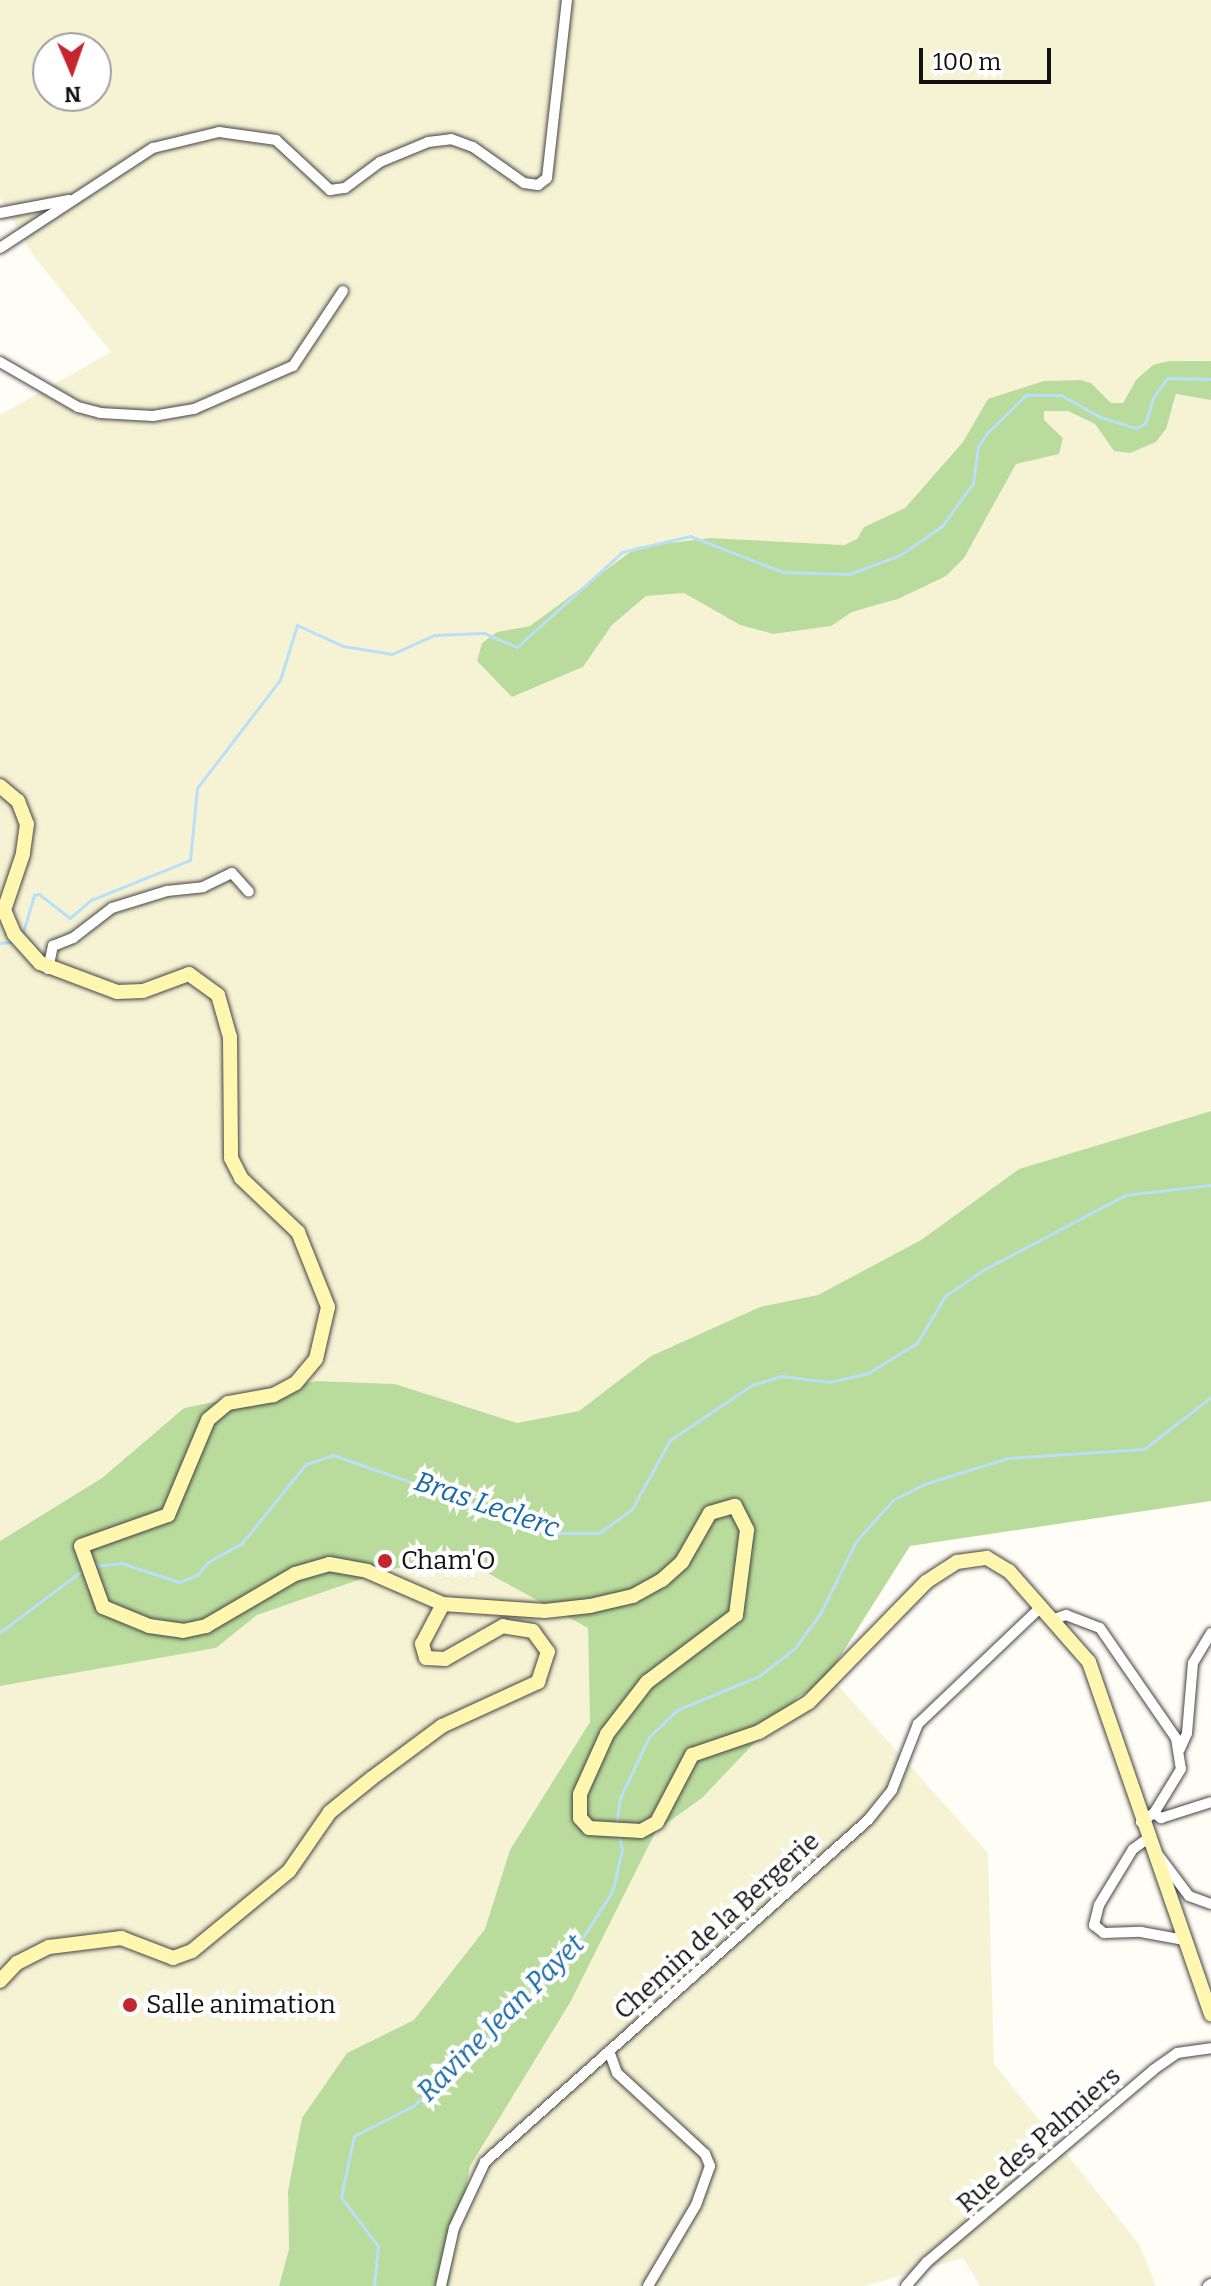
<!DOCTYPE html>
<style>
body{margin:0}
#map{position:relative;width:1211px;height:2286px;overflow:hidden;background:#fffdf5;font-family:Bitter,serif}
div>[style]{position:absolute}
.farmland>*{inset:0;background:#f6f3d4}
.forest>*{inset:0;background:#b9dc9c}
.stream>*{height:3px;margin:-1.5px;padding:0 1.5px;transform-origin:1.5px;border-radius:1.5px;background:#b9e0f7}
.roads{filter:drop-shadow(0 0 2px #444) drop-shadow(0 0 2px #444)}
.street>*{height:10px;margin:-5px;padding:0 5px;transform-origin:5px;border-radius:5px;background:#fff}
.secondary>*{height:14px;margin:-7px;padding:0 7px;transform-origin:7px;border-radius:7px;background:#fff6b0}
.dots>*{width:22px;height:22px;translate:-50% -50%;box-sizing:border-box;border:4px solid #fff;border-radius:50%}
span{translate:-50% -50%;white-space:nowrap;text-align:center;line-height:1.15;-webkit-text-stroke:8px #fff;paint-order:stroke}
.poi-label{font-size:26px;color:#111}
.left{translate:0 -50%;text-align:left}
.street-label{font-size:26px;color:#111}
.water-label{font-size:28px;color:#1768a6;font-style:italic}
.north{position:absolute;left:32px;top:32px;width:80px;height:80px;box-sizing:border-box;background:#fff;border:2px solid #a0a0a0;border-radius:50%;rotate:178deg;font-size:22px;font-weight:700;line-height:32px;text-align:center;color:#111}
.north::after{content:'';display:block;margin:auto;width:28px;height:36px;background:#c4262e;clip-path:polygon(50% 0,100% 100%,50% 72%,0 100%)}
.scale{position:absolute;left:919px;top:48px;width:132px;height:36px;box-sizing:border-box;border:4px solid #111;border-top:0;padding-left:10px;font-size:24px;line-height:28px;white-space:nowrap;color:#111;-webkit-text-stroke:6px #fff;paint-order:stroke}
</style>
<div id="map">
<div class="farmland">
<div style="clip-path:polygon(evenodd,0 0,1211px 0,1211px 361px,1189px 360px,1136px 380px,1123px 403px,1111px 403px,1091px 383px,963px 442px,905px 508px,864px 527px,857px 539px,844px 545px,710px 538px,637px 547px,530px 626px,497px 632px,482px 643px,477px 661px,513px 697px,583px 667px,612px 625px,645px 596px,684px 593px,740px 625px,772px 634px,831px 626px,852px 612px,887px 603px,920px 587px,978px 532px,1016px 464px,1063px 438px,1044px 420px,1043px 411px,1068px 411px,1095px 424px,1114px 451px,1174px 407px,1176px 394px,1211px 400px,1211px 1111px,1019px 1169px,921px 1240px,818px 1295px,760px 1307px,651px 1356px,579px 1411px,517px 1423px,395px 1384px,317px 1381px,184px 1408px,102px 1478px,0 1541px,0 415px,111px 352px,32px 254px,0 197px,0 0,48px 48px,96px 48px,96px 96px,48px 96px,48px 48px)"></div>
<div style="clip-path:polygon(460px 1558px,588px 1628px,590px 1722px,510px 1850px,485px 1929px,414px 2020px,347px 2053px,288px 2191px,289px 2249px,279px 2286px,0 2286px,0 1686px,216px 1648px,257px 1615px,387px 1570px)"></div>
<div style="clip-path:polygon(834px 1681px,988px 1853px,994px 2064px,1139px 2244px,1156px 2286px,980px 2286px,963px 2258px,864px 2286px,448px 2286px,470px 2166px,571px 2001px,656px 1831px,702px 1798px,799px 1696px)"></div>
</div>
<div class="forest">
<div style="clip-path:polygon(1169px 361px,1211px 361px,1211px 400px,1176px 394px,1166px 429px,1156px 442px,1130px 453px,1114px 451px,1095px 424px,1068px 411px,1044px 411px,1044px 420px,1063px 438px,1059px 454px,1016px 464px,964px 558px,946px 576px,898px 599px,852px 612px,831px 626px,773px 634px,740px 625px,684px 593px,646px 596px,612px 625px,583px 667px,512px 697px,477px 661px,482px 643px,497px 632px,530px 626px,637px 547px,710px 538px,844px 545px,857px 539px,864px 527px,905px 508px,963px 442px,988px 399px,1044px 381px,1080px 380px,1091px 383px,1111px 403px,1123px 403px,1136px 380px,1153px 365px)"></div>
<div style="clip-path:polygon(1211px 1111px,1211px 1501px,910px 1546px,829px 1674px,834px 1681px,799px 1696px,702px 1798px,656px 1831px,571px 2001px,470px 2166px,448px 2286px,279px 2286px,289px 2249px,288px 2191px,302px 2118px,347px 2053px,414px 2020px,485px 1929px,510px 1850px,590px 1722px,588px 1628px,460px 1558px,387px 1570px,257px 1615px,216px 1648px,0 1686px,0 1541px,102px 1478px,184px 1408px,317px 1381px,395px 1384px,517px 1423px,579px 1411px,651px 1356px,760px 1307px,818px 1295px,921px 1240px,1019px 1169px)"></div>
</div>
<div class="stream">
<div style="left:22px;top:936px;width:43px;rotate:-73.7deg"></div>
<div style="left:34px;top:895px;width:5px;rotate:-11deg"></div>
<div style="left:39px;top:894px;width:39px;rotate:38deg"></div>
<div style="left:70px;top:918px;width:28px;rotate:-41deg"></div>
<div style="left:91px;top:900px;width:107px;rotate:-22deg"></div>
<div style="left:190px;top:860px;width:72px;rotate:-84.4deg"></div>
<div style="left:197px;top:788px;width:136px;rotate:-52.5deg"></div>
<div style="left:280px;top:680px;width:58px;rotate:-72.8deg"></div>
<div style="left:297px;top:625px;width:51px;rotate:24.5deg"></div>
<div style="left:343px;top:646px;width:50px;rotate:9.3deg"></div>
<div style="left:392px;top:654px;width:46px;rotate:-24.3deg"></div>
<div style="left:434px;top:635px;width:50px;rotate:-2.3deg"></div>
<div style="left:484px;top:633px;width:36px;rotate:23deg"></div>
<div style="left:517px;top:647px;width:142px;rotate:-42.1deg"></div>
<div style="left:622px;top:552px;width:70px;rotate:-13.2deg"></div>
<div style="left:690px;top:536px;width:100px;rotate:21.2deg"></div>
<div style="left:783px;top:572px;width:66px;rotate:1.7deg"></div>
<div style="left:849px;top:574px;width:54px;rotate:-20.4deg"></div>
<div style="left:900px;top:555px;width:51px;rotate:-34.6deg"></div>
<div style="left:942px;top:526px;width:53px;rotate:-54.2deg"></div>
<div style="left:973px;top:483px;width:36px;rotate:-82deg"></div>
<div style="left:978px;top:447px;width:15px;rotate:-58deg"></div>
<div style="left:986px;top:434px;width:56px;rotate:-44.3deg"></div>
<div style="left:1026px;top:395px;width:35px"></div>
<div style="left:1061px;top:395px;width:45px;rotate:29.4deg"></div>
<div style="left:1100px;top:417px;width:38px;rotate:17deg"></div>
<div style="left:1136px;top:428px;width:10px;rotate:-24deg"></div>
<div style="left:1145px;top:424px;width:27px;rotate:-73deg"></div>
<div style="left:1153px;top:398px;width:24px;rotate:-55deg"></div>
<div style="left:1167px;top:378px;width:44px;rotate:1.3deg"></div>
<div style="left:0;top:943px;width:12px;rotate:-5deg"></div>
<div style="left:94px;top:1566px;width:27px;rotate:-6deg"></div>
<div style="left:121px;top:1563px;width:61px;rotate:18.1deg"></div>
<div style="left:179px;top:1582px;width:19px;rotate:-21deg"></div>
<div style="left:197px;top:1575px;width:17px;rotate:-50deg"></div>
<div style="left:208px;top:1562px;width:38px;rotate:-29deg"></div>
<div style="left:241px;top:1544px;width:103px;rotate:-50.9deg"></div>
<div style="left:306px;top:1464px;width:28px;rotate:-18deg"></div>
<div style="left:333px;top:1455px;width:237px;rotate:19.2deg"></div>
<div style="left:557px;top:1533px;width:42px"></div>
<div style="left:599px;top:1533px;width:41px;rotate:-36deg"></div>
<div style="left:632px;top:1509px;width:79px;rotate:-61.2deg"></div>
<div style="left:670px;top:1440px;width:99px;rotate:-33.9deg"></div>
<div style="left:752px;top:1385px;width:30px;rotate:-17deg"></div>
<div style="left:781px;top:1376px;width:49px;rotate:7deg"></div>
<div style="left:830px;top:1382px;width:39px;rotate:-13deg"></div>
<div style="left:868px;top:1373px;width:57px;rotate:-31.5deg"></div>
<div style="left:917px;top:1343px;width:55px;rotate:-59.2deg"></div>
<div style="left:945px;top:1296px;width:46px;rotate:-34.4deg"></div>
<div style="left:983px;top:1270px;width:161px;rotate:-27.8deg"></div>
<div style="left:1125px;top:1195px;width:87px;rotate:-6.6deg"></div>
<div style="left:0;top:1632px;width:104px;rotate:-36.8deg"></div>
<div style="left:616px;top:1826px;width:28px;rotate:-82deg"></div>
<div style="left:620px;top:1798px;width:68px;rotate:-64.6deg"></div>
<div style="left:649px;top:1737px;width:39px;rotate:-44deg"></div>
<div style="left:677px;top:1710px;width:89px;rotate:-22.5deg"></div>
<div style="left:759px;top:1676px;width:46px;rotate:-37.9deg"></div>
<div style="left:795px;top:1648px;width:42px;rotate:-53.7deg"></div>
<div style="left:820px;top:1614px;width:81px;rotate:-63.7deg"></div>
<div style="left:856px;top:1541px;width:55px;rotate:-47.9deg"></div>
<div style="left:893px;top:1500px;width:35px;rotate:-27deg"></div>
<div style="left:924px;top:1484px;width:88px;rotate:-17.2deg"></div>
<div style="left:1008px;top:1458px;width:136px;rotate:-3.8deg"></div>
<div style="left:1144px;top:1449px;width:85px;rotate:-37.8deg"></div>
<div style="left:374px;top:2286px;width:40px;rotate:-84.3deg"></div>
<div style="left:378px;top:2246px;width:61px;rotate:-127.1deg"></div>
<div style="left:341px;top:2197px;width:62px;rotate:-78deg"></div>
<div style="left:354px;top:2136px;width:66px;rotate:-27deg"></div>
<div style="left:413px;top:2106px;width:106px;rotate:-42.7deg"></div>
<div style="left:491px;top:2034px;width:75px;rotate:-49.9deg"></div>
<div style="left:539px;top:1977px;width:49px;rotate:-39.2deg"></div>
<div style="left:577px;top:1946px;width:64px;rotate:-57.1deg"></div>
<div style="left:612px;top:1892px;width:43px;rotate:-76.6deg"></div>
<div style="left:622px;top:1850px;width:17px;rotate:-103deg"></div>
</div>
<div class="roads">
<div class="street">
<div style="left:0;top:213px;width:70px;rotate:-10.7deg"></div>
<div style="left:0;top:248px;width:183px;rotate:-33.2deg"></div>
<div style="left:153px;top:148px;width:68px;rotate:-13.6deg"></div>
<div style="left:219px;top:132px;width:58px;rotate:8deg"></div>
<div style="left:276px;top:140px;width:74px;rotate:42.8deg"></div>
<div style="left:330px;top:190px;width:15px;rotate:-8deg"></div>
<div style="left:345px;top:188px;width:44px;rotate:-36.6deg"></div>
<div style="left:380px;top:162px;width:52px;rotate:-22.6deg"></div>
<div style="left:428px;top:142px;width:23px;rotate:-7deg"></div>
<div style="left:451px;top:139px;width:23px;rotate:20deg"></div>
<div style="left:473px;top:147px;width:62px;rotate:35.2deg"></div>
<div style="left:524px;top:183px;width:14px;rotate:8deg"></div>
<div style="left:538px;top:185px;width:11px;rotate:-38deg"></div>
<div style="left:547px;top:178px;width:179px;rotate:-83.6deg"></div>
<div style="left:0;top:362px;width:90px;rotate:30deg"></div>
<div style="left:78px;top:407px;width:23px;rotate:15deg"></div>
<div style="left:100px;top:413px;width:53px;rotate:3.2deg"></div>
<div style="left:153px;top:416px;width:42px;rotate:-9.7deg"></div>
<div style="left:194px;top:409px;width:108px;rotate:-23.5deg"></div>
<div style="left:293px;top:366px;width:90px;rotate:-56.3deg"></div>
<div style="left:48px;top:969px;width:24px;rotate:-78deg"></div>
<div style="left:53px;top:946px;width:22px;rotate:-22deg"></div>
<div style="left:73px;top:938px;width:49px;rotate:-37.6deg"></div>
<div style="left:112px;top:908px;width:58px;rotate:-17.2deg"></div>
<div style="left:167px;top:891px;width:36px;rotate:-6deg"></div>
<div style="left:203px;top:887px;width:32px;rotate:-26deg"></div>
<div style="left:232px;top:873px;width:25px;rotate:48deg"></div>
<div style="left:1052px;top:1620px;width:15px;rotate:-20deg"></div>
<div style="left:1066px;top:1615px;width:36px;rotate:21deg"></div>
<div style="left:1100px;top:1628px;width:134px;rotate:55.4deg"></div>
<div style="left:1176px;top:1738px;width:31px;rotate:81deg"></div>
<div style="left:1181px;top:1769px;width:52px;rotate:121.5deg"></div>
<div style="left:1154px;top:1813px;width:16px;rotate:145deg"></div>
<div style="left:1180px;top:1749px;width:17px;rotate:-66deg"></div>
<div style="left:1187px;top:1733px;width:70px;rotate:-85.1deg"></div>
<div style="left:1193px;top:1663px;width:35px;rotate:-59deg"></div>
<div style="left:1154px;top:1813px;width:9px;rotate:36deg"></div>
<div style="left:1161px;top:1818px;width:52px;rotate:-17.7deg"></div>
<div style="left:1147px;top:1839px;width:17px;rotate:144deg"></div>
<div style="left:1133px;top:1849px;width:66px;rotate:121.3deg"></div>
<div style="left:1099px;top:1905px;width:21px;rotate:104deg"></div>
<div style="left:1094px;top:1925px;width:13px;rotate:39deg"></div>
<div style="left:1104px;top:1933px;width:37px;rotate:-2deg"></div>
<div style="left:1141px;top:1932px;width:44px;rotate:10.5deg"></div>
<div style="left:1159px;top:1856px;width:50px;rotate:53.1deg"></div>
<div style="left:1189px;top:1896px;width:23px;rotate:20deg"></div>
<div style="left:609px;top:2051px;width:23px;rotate:70deg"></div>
<div style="left:617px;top:2073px;width:120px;rotate:42.6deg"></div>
<div style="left:705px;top:2154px;width:13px;rotate:67deg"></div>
<div style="left:710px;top:2166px;width:41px;rotate:109.7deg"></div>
<div style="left:696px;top:2205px;width:94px;rotate:120.7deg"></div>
<div style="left:441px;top:2286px;width:59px;rotate:-77.4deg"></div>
<div style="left:454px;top:2228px;width:73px;rotate:-64.8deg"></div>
<div style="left:485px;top:2162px;width:513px;rotate:-41.76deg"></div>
<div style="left:868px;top:1820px;width:38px;rotate:-51deg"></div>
<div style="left:892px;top:1790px;width:71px;rotate:-68.5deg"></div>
<div style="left:918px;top:1724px;width:170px;rotate:-43.6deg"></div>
<div style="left:906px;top:2286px;width:32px;rotate:-49deg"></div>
<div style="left:927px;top:2262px;width:297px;rotate:-40.3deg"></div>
<div style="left:1153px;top:2070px;width:29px;rotate:-35deg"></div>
<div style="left:1177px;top:2053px;width:34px;rotate:-8deg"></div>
<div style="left:1208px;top:2286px;width:4px;rotate:-34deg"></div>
</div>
<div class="secondary">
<div style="left:0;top:786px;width:23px;rotate:40deg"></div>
<div style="left:18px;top:801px;width:25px;rotate:69deg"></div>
<div style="left:27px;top:824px;width:30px;rotate:98deg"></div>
<div style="left:23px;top:854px;width:59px;rotate:108.7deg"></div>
<div style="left:4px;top:910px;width:26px;rotate:67deg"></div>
<div style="left:14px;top:934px;width:39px;rotate:48deg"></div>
<div style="left:40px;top:963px;width:82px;rotate:20.6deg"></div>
<div style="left:117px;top:992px;width:26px;rotate:-2deg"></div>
<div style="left:143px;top:991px;width:49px;rotate:-20.3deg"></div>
<div style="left:189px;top:974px;width:36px;rotate:36deg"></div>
<div style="left:218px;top:995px;width:44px;rotate:74.1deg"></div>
<div style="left:230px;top:1037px;width:121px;rotate:89.5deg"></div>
<div style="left:231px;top:1158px;width:22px;rotate:63deg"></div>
<div style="left:241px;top:1178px;width:79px;rotate:43.5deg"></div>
<div style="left:298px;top:1232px;width:81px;rotate:68.2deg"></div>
<div style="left:328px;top:1307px;width:53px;rotate:103deg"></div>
<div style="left:316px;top:1359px;width:31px;rotate:130deg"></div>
<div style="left:296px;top:1383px;width:26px;rotate:152deg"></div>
<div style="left:273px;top:1395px;width:46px;rotate:169.9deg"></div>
<div style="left:228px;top:1403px;width:26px;rotate:140deg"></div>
<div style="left:208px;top:1420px;width:103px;rotate:112.8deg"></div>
<div style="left:168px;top:1515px;width:92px;rotate:160.4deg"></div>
<div style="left:81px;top:1546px;width:65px;rotate:70.2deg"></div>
<div style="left:103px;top:1607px;width:50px;rotate:22.4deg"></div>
<div style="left:149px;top:1626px;width:34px;rotate:8deg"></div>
<div style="left:183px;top:1631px;width:24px;rotate:-12deg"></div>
<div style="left:206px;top:1626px;width:103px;rotate:-30.3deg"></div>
<div style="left:295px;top:1574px;width:35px;rotate:-16deg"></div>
<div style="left:329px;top:1564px;width:39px;rotate:10deg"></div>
<div style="left:367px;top:1571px;width:83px;rotate:23.5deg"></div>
<div style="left:443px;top:1604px;width:102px;rotate:3.9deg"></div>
<div style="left:545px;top:1611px;width:45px;rotate:-6.3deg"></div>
<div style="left:590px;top:1606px;width:44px;rotate:-13.1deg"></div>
<div style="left:633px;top:1596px;width:33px;rotate:-29deg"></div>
<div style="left:662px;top:1580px;width:27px;rotate:-42deg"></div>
<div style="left:682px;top:1562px;width:56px;rotate:-60.3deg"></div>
<div style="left:710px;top:1513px;width:26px;rotate:-16deg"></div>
<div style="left:735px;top:1506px;width:27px;rotate:63deg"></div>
<div style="left:747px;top:1530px;width:86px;rotate:97.4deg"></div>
<div style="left:736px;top:1615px;width:111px;rotate:143deg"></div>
<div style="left:647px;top:1682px;width:66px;rotate:127.6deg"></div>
<div style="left:607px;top:1734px;width:66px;rotate:114.2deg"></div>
<div style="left:580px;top:1794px;width:24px;rotate:90deg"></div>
<div style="left:580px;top:1818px;width:13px;rotate:48deg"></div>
<div style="left:589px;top:1828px;width:52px;rotate:3.3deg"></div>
<div style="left:641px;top:1831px;width:18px;rotate:-29deg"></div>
<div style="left:657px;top:1822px;width:76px;rotate:-62.4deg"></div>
<div style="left:692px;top:1755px;width:71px;rotate:-18.9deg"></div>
<div style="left:759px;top:1732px;width:58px;rotate:-31deg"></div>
<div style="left:809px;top:1702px;width:168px;rotate:-45.7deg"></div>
<div style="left:926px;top:1582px;width:37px;rotate:-33deg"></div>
<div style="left:957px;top:1562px;width:30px;rotate:-8deg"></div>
<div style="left:987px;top:1558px;width:26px;rotate:31deg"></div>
<div style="left:1009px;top:1571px;width:121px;rotate:48.7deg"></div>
<div style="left:1089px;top:1662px;width:373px;rotate:70.9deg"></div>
<div style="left:0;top:1981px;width:25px;rotate:-47deg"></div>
<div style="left:17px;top:1963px;width:36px;rotate:-27deg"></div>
<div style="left:49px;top:1947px;width:73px;rotate:-7.1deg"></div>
<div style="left:121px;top:1938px;width:56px;rotate:21deg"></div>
<div style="left:173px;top:1958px;width:20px;rotate:-20deg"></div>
<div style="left:192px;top:1951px;width:126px;rotate:-39.5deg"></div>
<div style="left:289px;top:1871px;width:72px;rotate:-55.2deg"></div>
<div style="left:330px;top:1812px;width:54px;rotate:-39deg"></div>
<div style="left:372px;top:1778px;width:87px;rotate:-36.6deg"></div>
<div style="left:442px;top:1726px;width:106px;rotate:-24.6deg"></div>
<div style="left:538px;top:1682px;width:32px;rotate:-72deg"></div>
<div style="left:548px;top:1652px;width:26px;rotate:-126deg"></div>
<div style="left:533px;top:1631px;width:30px;rotate:-171deg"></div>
<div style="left:503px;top:1626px;width:67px;rotate:150.4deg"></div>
<div style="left:445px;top:1659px;width:19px;rotate:-177deg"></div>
<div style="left:426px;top:1658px;width:15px;rotate:-106deg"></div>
<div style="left:422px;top:1644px;width:45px;rotate:-62.3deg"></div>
</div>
</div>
<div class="dots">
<div style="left:385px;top:1561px;background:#c4262e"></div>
<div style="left:130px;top:2005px;background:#c4262e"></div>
</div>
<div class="poi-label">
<span class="left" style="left:401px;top:1561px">Cham'O</span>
<span class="left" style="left:146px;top:2005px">Salle animation</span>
</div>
<div class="street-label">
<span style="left:717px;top:1926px;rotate:-42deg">Chemin de la Bergerie</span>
<span style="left:1039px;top:2140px;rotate:-41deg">Rue des Palmiers</span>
</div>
<div class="water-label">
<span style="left:487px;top:1505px;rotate:19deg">Bras Leclerc</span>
<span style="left:501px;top:2018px;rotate:-45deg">Ravine Jean Payet</span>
</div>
<div class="north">N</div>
<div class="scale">100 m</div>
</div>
